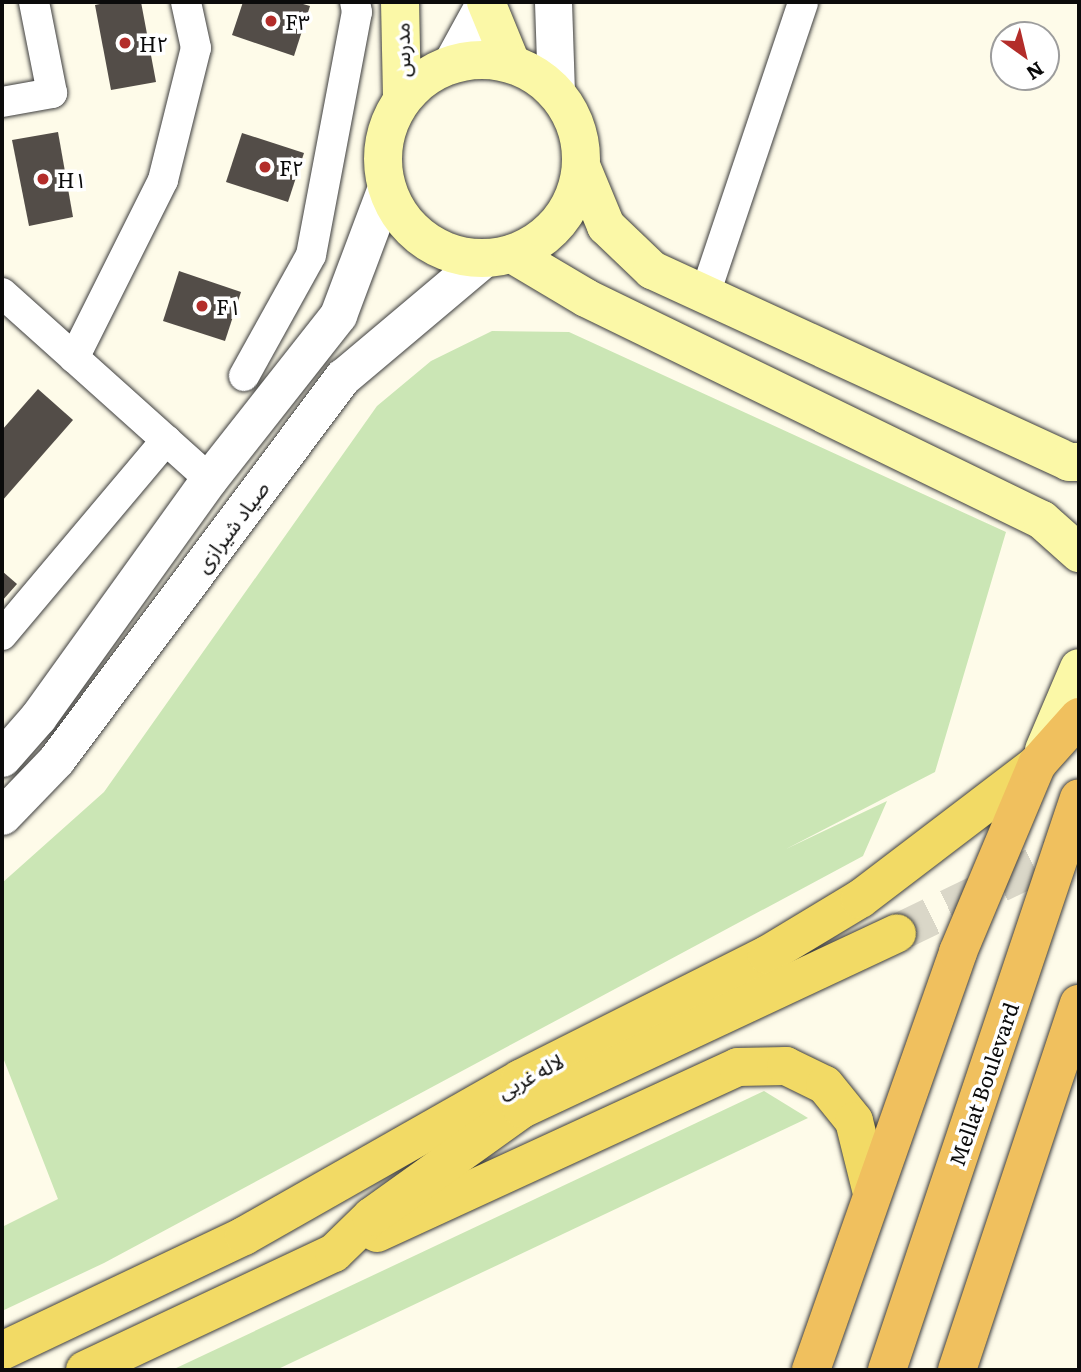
<!DOCTYPE html>
<meta charset="utf-8">
<style>
body{margin:0}
#map{position:relative;width:1081px;height:1372px;overflow:hidden;background:#fefbe9;font-family:Literata,"Noto Sans Arabic",serif}
div>[style]{position:absolute}
.green>*{inset:0;background:#cbe6b5}
.building>*{inset:0;background:#534d48}
.primary-tunnel>*{height:38px;margin-top:-19px;transform-origin:0;background:repeating-linear-gradient(90deg,#dad7c8 0 38px,transparent 0 57px)}
.roads{filter:drop-shadow(0 0 2px #3e3e3e) drop-shadow(0 0 2px #3e3e3e)}
.minor>*{height:30px;margin:-15px;padding:0 15px;transform-origin:15px;border-radius:15px;background:#fff}
.tertiary>*{height:37px;margin:-18.5px;padding:0 18.5px;transform-origin:18.5px;border-radius:18.5px;background:#fff}
.secondary>*{height:38px;margin:-19px;padding:0 19px;transform-origin:19px;border-radius:19px;background:#fbf8a7}
.secondary>.ring{margin:-19px;padding:0;box-sizing:content-box;background:none;border:38px solid #fbf8a7;border-radius:50%}
.primary>*{height:38px;margin:-19px;padding:0 19px;transform-origin:19px;border-radius:19px;background:#f2da65}
.trunk>*{height:38px;margin:-19px;padding:0 19px;transform-origin:19px;border-radius:19px;background:#f0c05e}
.dots>*{width:19px;height:19px;translate:-50% -50%;box-sizing:border-box;border:4px solid #fff;border-radius:50%}
span{translate:-50% -50%;white-space:nowrap;text-align:center;line-height:1.15;-webkit-text-stroke:7px #fff;paint-order:stroke}
.poi-label{font-size:21px;color:#0b0b0b}
.left{translate:0 -50%;text-align:left}
.street-label{font-size:21px;color:#0b0b0b}
.frame{position:absolute;inset:0;border:4px solid #0b0b0b;pointer-events:none}
.north{position:absolute;left:990px;top:21px;width:70px;height:70px;box-sizing:border-box;background:#fff;border:2px solid #9d9d9d;border-radius:50%;rotate:146deg;font-size:19px;font-weight:700;line-height:28px;text-align:center;color:#0b0b0b}
.north::after{content:'';display:block;margin:auto;width:24px;height:32px;background:#b32d2a;clip-path:polygon(50% 0,100% 100%,50% 72%,0 100%)}
</style>
<div id="map">
<div class="green">
<div style="clip-path:polygon(492px 331px,569px 332px,1006px 532px,935px 772px,786px 849px,887px 801px,863px 856px,104px 1263px,2px 1311px,2px 1227px,58px 1199px,2px 1055px,2px 883px,104px 792px,377px 406px,431px 361px)"></div>
<div style="clip-path:polygon(764px 1091px,808px 1118px,276px 1370px,172px 1370px)"></div>
</div>
<div class="building">
<div style="clip-path:polygon(110px 2px,141px 2px,156px 82px,111px 90px,95px 5px)"></div>
<div style="clip-path:polygon(243px 2px,296px 2px,310px 6px,294px 56px,232px 35px)"></div>
<div style="clip-path:polygon(58px 132px,73px 217px,29px 226px,12px 140px)"></div>
<div style="clip-path:polygon(242px 133px,304px 153px,288px 202px,226px 182px)"></div>
<div style="clip-path:polygon(179px 271px,241px 292px,225px 341px,163px 321px)"></div>
<div style="clip-path:polygon(38px 389px,73px 420px,2px 501px,2px 430px)"></div>
<div style="clip-path:polygon(2px 571px,17px 584px,2px 601px)"></div>
</div>
<div class="primary-tunnel">
<div style="left:897px;top:933px;width:202px;rotate:-25.8deg"></div>
</div>
<div class="roads">
<div class="minor">
<div style="left:2px;top:102px;width:51px;rotate:-10.2deg"></div>
<div style="left:52px;top:93px;width:93px;rotate:-101.2deg"></div>
<div style="left:2px;top:293px;width:278px;rotate:41.9deg"></div>
<div style="left:705px;top:294px;width:308px;rotate:-71.4deg"></div>
<div style="left:74px;top:358px;width:199px;rotate:-63.4deg"></div>
<div style="left:163px;top:180px;width:136px;rotate:-76deg"></div>
<div style="left:196px;top:48px;width:47px;rotate:-102.3deg"></div>
<div style="left:244px;top:376px;width:138px;rotate:-61deg"></div>
<div style="left:311px;top:255px;width:247px;rotate:-79.3deg"></div>
<div style="left:357px;top:12px;width:10px;rotate:-101deg"></div>
<div style="left:2px;top:635px;width:255px;rotate:-49.9deg"></div>
</div>
<div class="tertiary">
<div style="left:553px;top:2px;width:89px;rotate:88.1deg"></div>
<div style="left:451px;top:64px;width:71px;rotate:-61.3deg"></div>
<div style="left:2px;top:758px;width:55px;rotate:-48.7deg"></div>
<div style="left:38px;top:717px;width:293px;rotate:-54.3deg"></div>
<div style="left:209px;top:479px;width:209px;rotate:-51.8deg"></div>
<div style="left:338px;top:315px;width:137px;rotate:-69.4deg"></div>
<div style="left:2px;top:816px;width:78px;rotate:-46deg"></div>
<div style="left:56px;top:760px;width:479px;rotate:-53.2deg"></div>
<div style="left:343px;top:377px;width:183px;rotate:-40.1deg"></div>
</div>
<div class="secondary">
<div style="left:400px;top:2px;width:97px;rotate:88.8deg"></div>
<div style="left:486px;top:2px;width:66px;rotate:67.7deg"></div>
<div class="ring" style="left:383px;top:60px;width:160px;height:160px"></div>
<div style="left:582px;top:168px;width:63px;rotate:67.5deg"></div>
<div style="left:606px;top:226px;width:64px;rotate:43.7deg"></div>
<div style="left:652px;top:270px;width:459px;rotate:24.7deg"></div>
<div style="left:1069px;top:462px;width:10px"></div>
<div style="left:512px;top:254px;width:86px;rotate:30.7deg"></div>
<div style="left:586px;top:298px;width:507px;rotate:25.96deg"></div>
<div style="left:1042px;top:520px;width:50px;rotate:41.7deg"></div>
<div style="left:1044px;top:750px;width:89px;rotate:-66.9deg"></div>
</div>
<div class="primary">
<div style="left:377px;top:1233px;width:397px;rotate:-24.7deg"></div>
<div style="left:738px;top:1067px;width:48px;rotate:-1.2deg"></div>
<div style="left:786px;top:1066px;width:43px;rotate:26deg"></div>
<div style="left:825px;top:1085px;width:46px;rotate:51.1deg"></div>
<div style="left:854px;top:1121px;width:70px;rotate:76deg"></div>
<div style="left:2px;top:1351px;width:268px;rotate:-25.4deg"></div>
<div style="left:244px;top:1236px;width:318px;rotate:-29.6deg"></div>
<div style="left:520px;top:1079px;width:276px;rotate:-26.7deg"></div>
<div style="left:767px;top:955px;width:109px;rotate:-31.1deg"></div>
<div style="left:860px;top:899px;width:223px;rotate:-37.3deg"></div>
<div style="left:85px;top:1370px;width:275px;rotate:-25.2deg"></div>
<div style="left:334px;top:1253px;width:52px;rotate:-44.2deg"></div>
<div style="left:371px;top:1217px;width:186px;rotate:-35.6deg"></div>
<div style="left:522px;top:1109px;width:414px;rotate:-25.1deg"></div>
</div>
<div class="trunk">
<div style="left:811px;top:1370px;width:443px;rotate:-70.6deg"></div>
<div style="left:958px;top:952px;width:204px;rotate:-67.2deg"></div>
<div style="left:1037px;top:764px;width:63px;rotate:-48.2deg"></div>
<div style="left:887px;top:1370px;width:603px;rotate:-71.44deg"></div>
<div style="left:957px;top:1370px;width:386px;rotate:-71.6deg"></div>
</div>
</div>
<div class="dots">
<div style="left:271px;top:21px;background:#b32d2a"></div>
<div style="left:125px;top:43px;background:#b32d2a"></div>
<div style="left:265px;top:167px;background:#b32d2a"></div>
<div style="left:43px;top:179px;background:#b32d2a"></div>
<div style="left:202px;top:306px;background:#b32d2a"></div>
</div>
<div class="poi-label">
<span class="left" style="left:285px;top:21px">F۳</span>
<span class="left" style="left:139px;top:43px">H۲</span>
<span class="left" style="left:279px;top:167px">F۲</span>
<span class="left" style="left:57px;top:179px">H۱</span>
<span class="left" style="left:216px;top:306px">F۱</span>
</div>
<div class="street-label">
<span style="left:401px;top:50px;rotate:-91deg">مدرس</span>
<span style="left:231px;top:526px;rotate:-53deg">صیاد شیرازی</span>
<span style="left:530px;top:1075px;rotate:-28deg">لاله غربی</span>
<span style="left:983px;top:1084px;rotate:-71deg">Mellat Boulevard</span>
</div>
<div class="frame"></div>
<div class="north">N</div>
</div>
